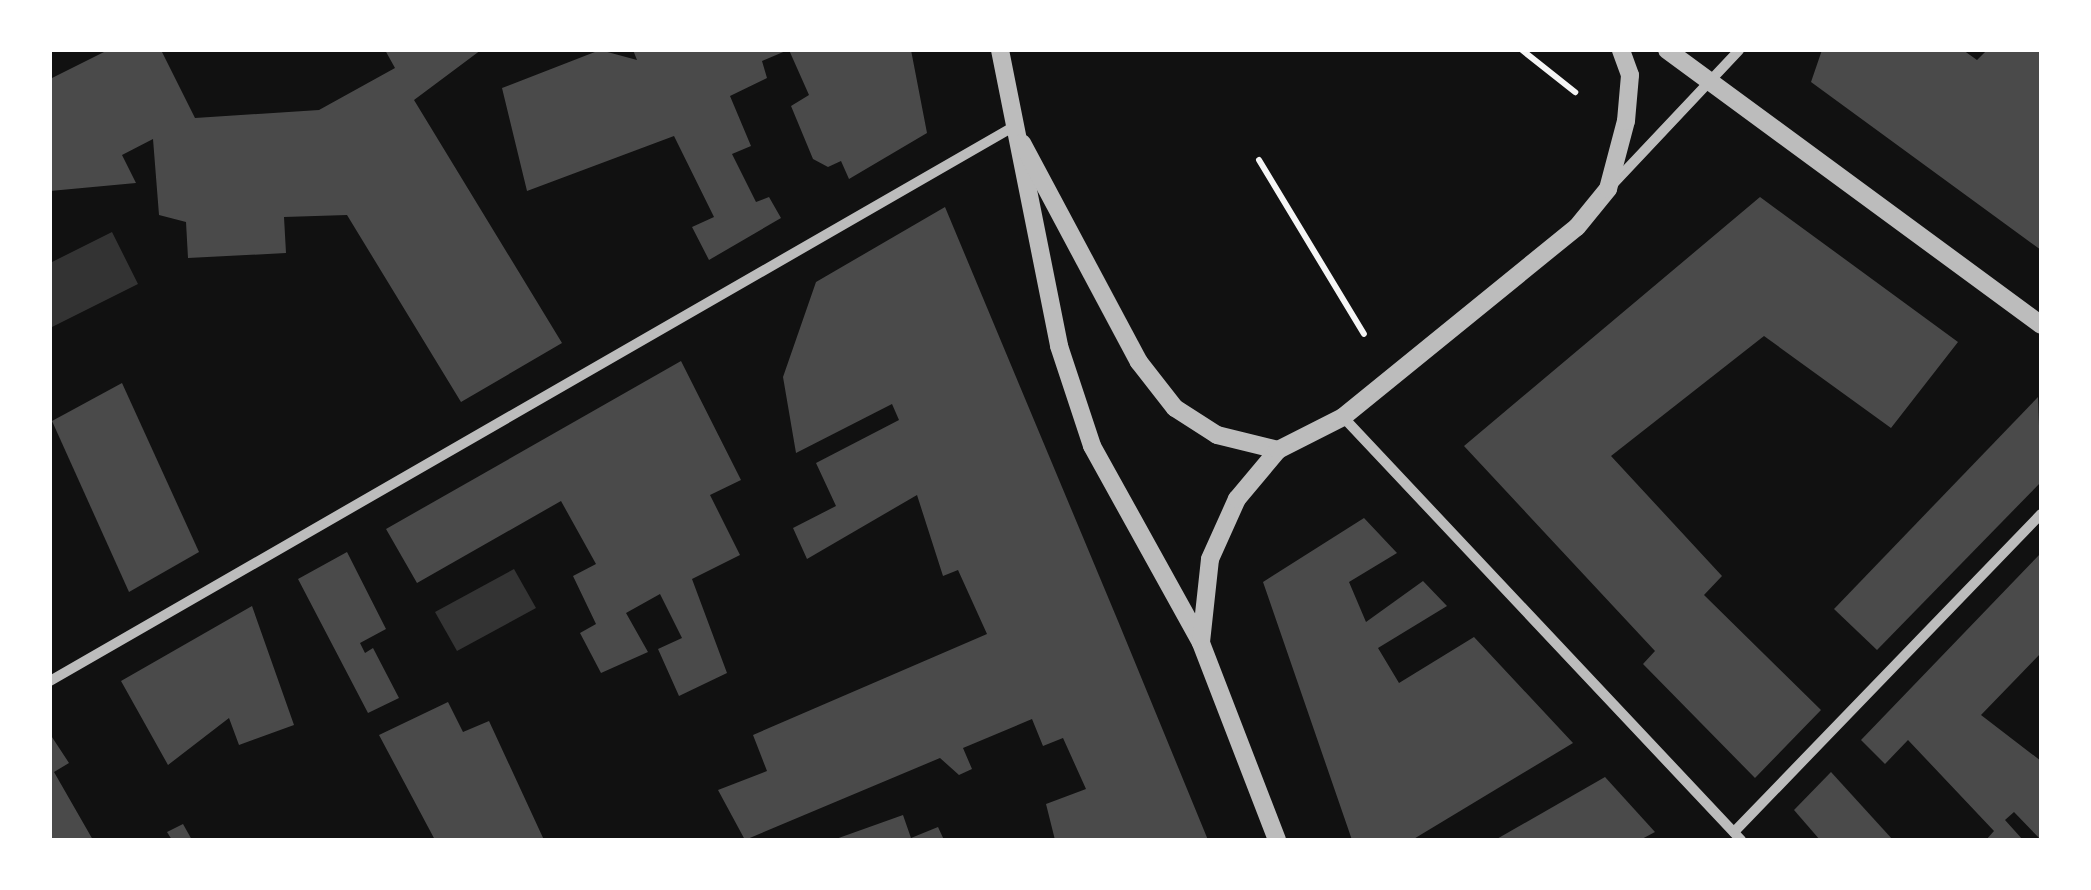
<!DOCTYPE html>
<style>
body{margin:0}
#map{position:relative;width:2091px;height:890px;overflow:hidden;background:#111;font-family:"Roboto Condensed",sans-serif}
div>[style]{position:absolute}
.water>*{inset:0;background:#333}
.building>*{inset:0;background:#4a4a4a}
.path>*{height:6px;margin:-3px;padding:0 3px;transform-origin:3px;border-radius:3px;background:#f5f5f5}
.minor>*{height:10px;margin:-5px;padding:0 5px;transform-origin:5px;border-radius:5px;background:#bcbcbc}
.tertiary>*{height:18px;margin:-9px;padding:0 9px;transform-origin:9px;border-radius:9px;background:#bcbcbc}
span{translate:-50% -50%;white-space:nowrap;text-align:center;line-height:1.15;-webkit-text-stroke:8px #fff;paint-order:stroke}
.frame{position:absolute;inset:0;border:52px solid #fff;pointer-events:none}
</style>
<div id="map">
<div class="water">
<div style="clip-path:polygon(112px 232px,138px 284px,50px 328px,50px 263px)"></div>
<div style="clip-path:polygon(514px 569px,536px 608px,457px 651px,435px 612px)"></div>
</div>
<div class="building">
<div style="clip-path:polygon(108px 50px,161px 50px,195px 118px,319px 110px,395px 68px,385px 50px,481px 50px,414px 100px,562px 343px,461px 402px,347px 215px,284px 217px,286px 253px,188px 258px,186px 222px,159px 215px,153px 139px,122px 155px,136px 183px,50px 191px,50px 79px)"></div>
<div style="clip-path:polygon(600px 50px,637px 60px,633px 50px,788px 50px,762px 61px,767px 78px,730px 96px,751px 146px,732px 154px,756px 202px,769px 197px,781px 218px,709px 260px,692px 227px,714px 217px,674px 136px,527px 191px,502px 88px)"></div>
<div style="clip-path:polygon(789px 50px,911px 50px,927px 133px,849px 179px,841px 161px,828px 167px,813px 159px,791px 106px,809px 95px)"></div>
<div style="clip-path:polygon(1822px 50px,1963px 50px,1977px 60px,1987px 50px,2041px 50px,2041px 250px,1811px 82px)"></div>
<div style="clip-path:polygon(1760px 197px,1958px 342px,1891px 428px,1764px 336px,1611px 456px,1722px 576px,1704px 595px,1821px 710px,1755px 778px,1643px 664px,1655px 651px,1464px 446px)"></div>
<div style="clip-path:polygon(945px 207px,1118px 621px,1208px 840px,1055px 840px,1046px 804px,1086px 789px,1063px 738px,1043px 746px,1032px 719px,963px 748px,972px 769px,959px 775px,940px 758px,745px 840px,718px 790px,767px 771px,753px 735px,987px 634px,958px 570px,943px 576px,917px 495px,807px 559px,793px 528px,836px 506px,816px 463px,899px 420px,892px 404px,796px 453px,783px 377px,816px 282px)"></div>
<div style="clip-path:polygon(681px 361px,741px 480px,710px 495px,740px 555px,692px 579px,727px 673px,679px 696px,658px 649px,682px 638px,660px 594px,626px 613px,648px 652px,601px 673px,580px 633px,596px 624px,573px 576px,596px 564px,561px 501px,417px 583px,386px 529px)"></div>
<div style="clip-path:polygon(122px 383px,199px 552px,129px 592px,52px 421px)"></div>
<div style="clip-path:polygon(2038px 397px,2041px 482px,1877px 650px,1834px 609px)"></div>
<div style="clip-path:polygon(1364px 518px,1397px 553px,1349px 582px,1366px 622px,1423px 581px,1447px 606px,1378px 648px,1399px 683px,1474px 637px,1573px 743px,1412px 840px,1352px 840px,1263px 582px)"></div>
<div style="clip-path:polygon(347px 552px,386px 629px,360px 643px,365px 653px,373px 648px,399px 698px,368px 713px,298px 579px)"></div>
<div style="clip-path:polygon(2041px 553px,2041px 653px,1981px 715px,2041px 761px,2041px 840px,2014px 812px,2005px 820px,2023px 840px,1986px 840px,1994px 831px,1908px 740px,1885px 764px,1861px 740px)"></div>
<div style="clip-path:polygon(252px 606px,294px 725px,239px 745px,229px 718px,168px 765px,121px 681px)"></div>
<div style="clip-path:polygon(448px 702px,463px 732px,489px 721px,544px 840px,435px 840px,379px 735px)"></div>
<div style="clip-path:polygon(50px 734px,69px 763px,54px 772px,93px 840px,50px 840px)"></div>
<div style="clip-path:polygon(1831px 772px,1893px 840px,1820px 840px,1794px 810px)"></div>
<div style="clip-path:polygon(1605px 777px,1655px 832px,1640px 840px,1495px 840px)"></div>
<div style="clip-path:polygon(903px 815px,911px 838px,938px 827px,944px 840px,833px 840px)"></div>
<div style="clip-path:polygon(183px 824px,192px 840px,172px 840px,167px 832px)"></div>
</div>
<div class="path">
<div style="left:1522px;top:50px;width:68px;rotate:38.4deg"></div>
<div style="left:1259px;top:160px;width:203px;rotate:58.9deg"></div>
</div>
<div class="minor">
<div style="left:1612px;top:185px;width:185px;rotate:-46.7deg"></div>
<div style="left:1343px;top:417px;width:581px;rotate:46.74deg"></div>
<div style="left:50px;top:681px;width:1111px;rotate:-29.91deg"></div>
<div style="left:1734px;top:832px;width:442px;rotate:-46deg"></div>
</div>
<div class="tertiary">
<div style="left:1000px;top:50px;width:302px;rotate:78.7deg"></div>
<div style="left:1059px;top:346px;width:105px;rotate:71.7deg"></div>
<div style="left:1092px;top:446px;width:225px;rotate:61deg"></div>
<div style="left:1201px;top:643px;width:211px;rotate:68.9deg"></div>
<div style="left:1667px;top:50px;width:464px;rotate:36.3deg"></div>
<div style="left:1022px;top:143px;width:248px;rotate:61.9deg"></div>
<div style="left:1139px;top:362px;width:58px;rotate:52deg"></div>
<div style="left:1175px;top:408px;width:50px;rotate:32.7deg"></div>
<div style="left:1217px;top:435px;width:63px;rotate:13.8deg"></div>
<div style="left:1201px;top:642px;width:83px;rotate:-83.8deg"></div>
<div style="left:1210px;top:559px;width:66px;rotate:-65.8deg"></div>
<div style="left:1237px;top:499px;width:64px;rotate:-50.1deg"></div>
<div style="left:1278px;top:450px;width:73px;rotate:-26.9deg"></div>
<div style="left:1343px;top:417px;width:301px;rotate:-39.1deg"></div>
<div style="left:1577px;top:227px;width:49px;rotate:-50.8deg"></div>
<div style="left:1608px;top:189px;width:70px;rotate:-75.2deg"></div>
<div style="left:1626px;top:121px;width:46px;rotate:-85deg"></div>
<div style="left:1630px;top:75px;width:27px;rotate:-110deg"></div>
</div>
<div class="frame"></div>
</div>
